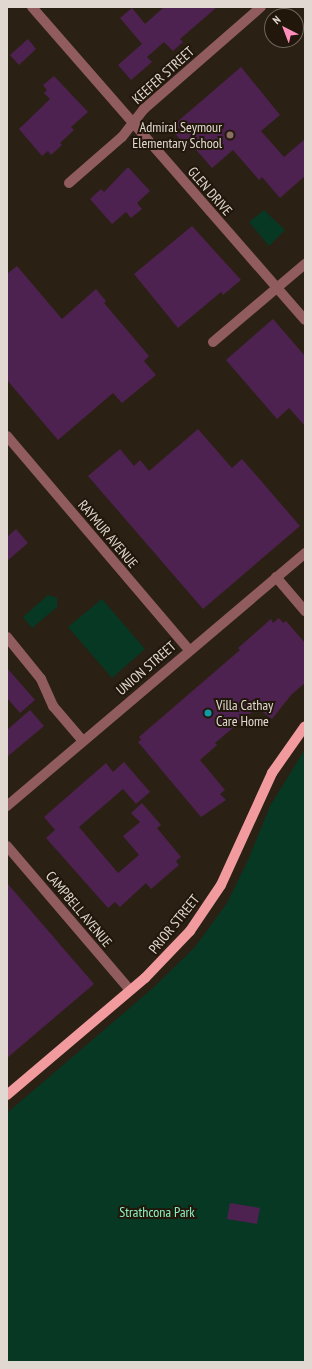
<!DOCTYPE html>
<style>
body{margin:0}
#map{position:relative;width:312px;height:1369px;overflow:hidden;background:#2b2014;font-family:"PT Sans Narrow",sans-serif}
div>[style]{position:absolute}
.green>*{inset:0;background:#063824}
.building>*{inset:0;background:#4d2250}
.minor>*{height:10px;margin:-5px;padding:0 5px;transform-origin:5px;border-radius:5px;background:#905c5d}
.major>*{height:10px;margin:-5px;padding:0 5px;transform-origin:5px;border-radius:5px;background:#f29b9e}
.dots>*{width:11px;height:11px;translate:-50% -50%;box-sizing:border-box;border:2px solid #22170b;border-radius:50%}
span{translate:-50% -50%;white-space:nowrap;text-align:center;line-height:1.15;-webkit-text-stroke:4px #22170b;paint-order:stroke}
.street-label{font-size:14px;color:#e1d9d1}
.poi-label{font-size:14px;color:#e1d9d1}
.right{translate:-100% -50%;text-align:right}
.left{translate:0 -50%;text-align:left}
.park-label{font-size:14px;color:#89f3c0}
.frame{position:absolute;inset:0;border:8px solid #e1d9d1;pointer-events:none}
.north{position:absolute;left:264px;top:8px;width:40px;height:40px;box-sizing:border-box;background:#22170b;border:1px solid #6e655a;border-radius:50%;rotate:318deg;font-size:11px;font-weight:700;line-height:16px;text-align:center;color:#e1d9d1}
.north::after{content:'';display:block;margin:auto;width:14px;height:18px;background:#ff8ebb;clip-path:polygon(50% 0,100% 100%,50% 72%,0 100%)}
</style>
<div id="map">
<div class="green">
<div style="clip-path:polygon(264px 210px,285px 230px,269px 246px,249px 222px)"></div>
<div style="clip-path:polygon(48px 595px,57px 598px,57px 607px,32px 628px,23px 617px)"></div>
<div style="clip-path:polygon(102px 599px,145px 649px,112px 678px,68px 627px)"></div>
<div style="clip-path:polygon(305px 749px,305px 1362px,7px 1362px,7px 1113px,153px 988px,195px 947px,227px 903px,248px 860px,270px 806px)"></div>
</div>
<div class="building">
<div style="clip-path:polygon(164px 7px,217px 7px,180px 39px,183px 42px,173px 51px,164px 42px,147px 57px,152px 62px,131px 80px,118px 65px,142px 44px,120px 18px,132px 8px,145px 24px)"></div>
<div style="clip-path:polygon(28px 39px,36px 49px,19px 65px,10px 55px)"></div>
<div style="clip-path:polygon(241px 67px,280px 115px,261px 131px,284px 157px,305px 139px,305px 176px,280px 198px,262px 177px,259px 180px,233px 150px,212px 168px,192px 145px,188px 148px,170px 128px)"></div>
<div style="clip-path:polygon(54px 76px,88px 112px,71px 127px,74px 130px,60px 143px,62px 145px,51px 155px,48px 151px,42px 156px,19px 129px,50px 99px,44px 93px,47px 90px,43px 85px)"></div>
<div style="clip-path:polygon(128px 167px,150px 191px,137px 203px,142px 209px,131px 218px,126px 212px,112px 224px,90px 199px,101px 189px,104px 192px)"></div>
<div style="clip-path:polygon(192px 226px,241px 280px,223px 295px,221px 292px,178px 328px,134px 274px)"></div>
<div style="clip-path:polygon(17px 266px,62px 319px,96px 289px,106px 301px,104px 303px,149px 356px,144px 361px,156px 375px,122px 403px,113px 393px,58px 440px,7px 380px,7px 274px)"></div>
<div style="clip-path:polygon(273px 319px,305px 356px,305px 426px,289px 408px,277px 419px,226px 360px)"></div>
<div style="clip-path:polygon(198px 429px,232px 468px,242px 459px,300px 526px,203px 609px,88px 476px,120px 449px,134px 466px,140px 460px,149px 471px)"></div>
<div style="clip-path:polygon(16px 529px,28px 543px,7px 561px,7px 537px)"></div>
<div style="clip-path:polygon(279px 618px,283px 623px,286px 621px,305px 643px,305px 683px,291px 695px,272px 719px,257px 708px,215px 743px,217px 745px,200px 760px,225px 790px,220px 794px,226px 800px,201px 817px,138px 742px,141px 740px,139px 737px,240px 650px,238px 648px,271px 619px,273px 623px)"></div>
<div style="clip-path:polygon(7px 668px,35px 700px,20px 713px,7px 698px)"></div>
<div style="clip-path:polygon(30px 710px,44px 726px,7px 757px,7px 730px)"></div>
<div style="clip-path:polygon(124px 762px,150px 792px,136px 804px,123px 789px,79px 827px,118px 873px,139px 855px,123px 836px,140px 822px,131px 813px,142px 803px,161px 825px,157px 828px,181px 857px,176px 861px,179px 865px,151px 889px,146px 883px,120px 907px,115px 902px,108px 908px,46px 838px,55px 830px,44px 817px,106px 763px,113px 772px)"></div>
<div style="clip-path:polygon(7px 883px,94px 984px,7px 1058px)"></div>
<div style="clip-path:polygon(230px 1203px,260px 1208px,257px 1224px,227px 1219px)"></div>
</div>
<div class="minor">
<div style="left:32px;top:7px;width:415px;rotate:48.9deg"></div>
<div style="left:69px;top:183px;width:70px;rotate:-41deg"></div>
<div style="left:122px;top:137px;width:36px;rotate:-52deg"></div>
<div style="left:144px;top:109px;width:155px;rotate:-41.1deg"></div>
<div style="left:213px;top:342px;width:121px;rotate:-40.3deg"></div>
<div style="left:7px;top:436px;width:281px;rotate:49.6deg"></div>
<div style="left:276px;top:577px;width:45px;rotate:49.5deg"></div>
<div style="left:7px;top:637px;width:54px;rotate:51deg"></div>
<div style="left:41px;top:679px;width:30px;rotate:66deg"></div>
<div style="left:53px;top:706px;width:46px;rotate:49.4deg"></div>
<div style="left:7px;top:806px;width:391px;rotate:-40.3deg"></div>
<div style="left:7px;top:846px;width:189px;rotate:49.5deg"></div>
</div>
<div class="major">
<div style="left:7px;top:1095px;width:181px;rotate:-40.3deg"></div>
<div style="left:145px;top:978px;width:65px;rotate:-46.2deg"></div>
<div style="left:190px;top:931px;width:55px;rotate:-56deg"></div>
<div style="left:221px;top:885px;width:123px;rotate:-65.5deg"></div>
<div style="left:272px;top:773px;width:57px;rotate:-54.9deg"></div>
</div>
<div class="dots">
<div style="left:230px;top:135px;background:#8d6e63"></div>
<div style="left:208px;top:713px;background:#0f9aa8"></div>
</div>
<div class="street-label">
<span style="left:163px;top:75px;rotate:-42deg">KEEFER STREET</span>
<span style="left:210px;top:191px;rotate:49deg">GLEN DRIVE</span>
<span style="left:108px;top:534px;rotate:50deg">RAYMUR AVENUE</span>
<span style="left:146px;top:668px;rotate:-41deg">UNION STREET</span>
<span style="left:79px;top:909px;rotate:50deg">CAMPBELL AVENUE</span>
<span style="left:174px;top:924px;rotate:-51deg">PRIOR STREET</span>
</div>
<div class="poi-label">
<span class="right" style="left:222px;top:135px">Admiral Seymour<br>Elementary School</span>
<span class="left" style="left:216px;top:713px">Villa Cathay<br>Care Home</span>
</div>
<div class="park-label">
<span style="left:157px;top:1212px">Strathcona Park</span>
</div>
<div class="frame"></div>
<div class="north">N</div>
</div>
